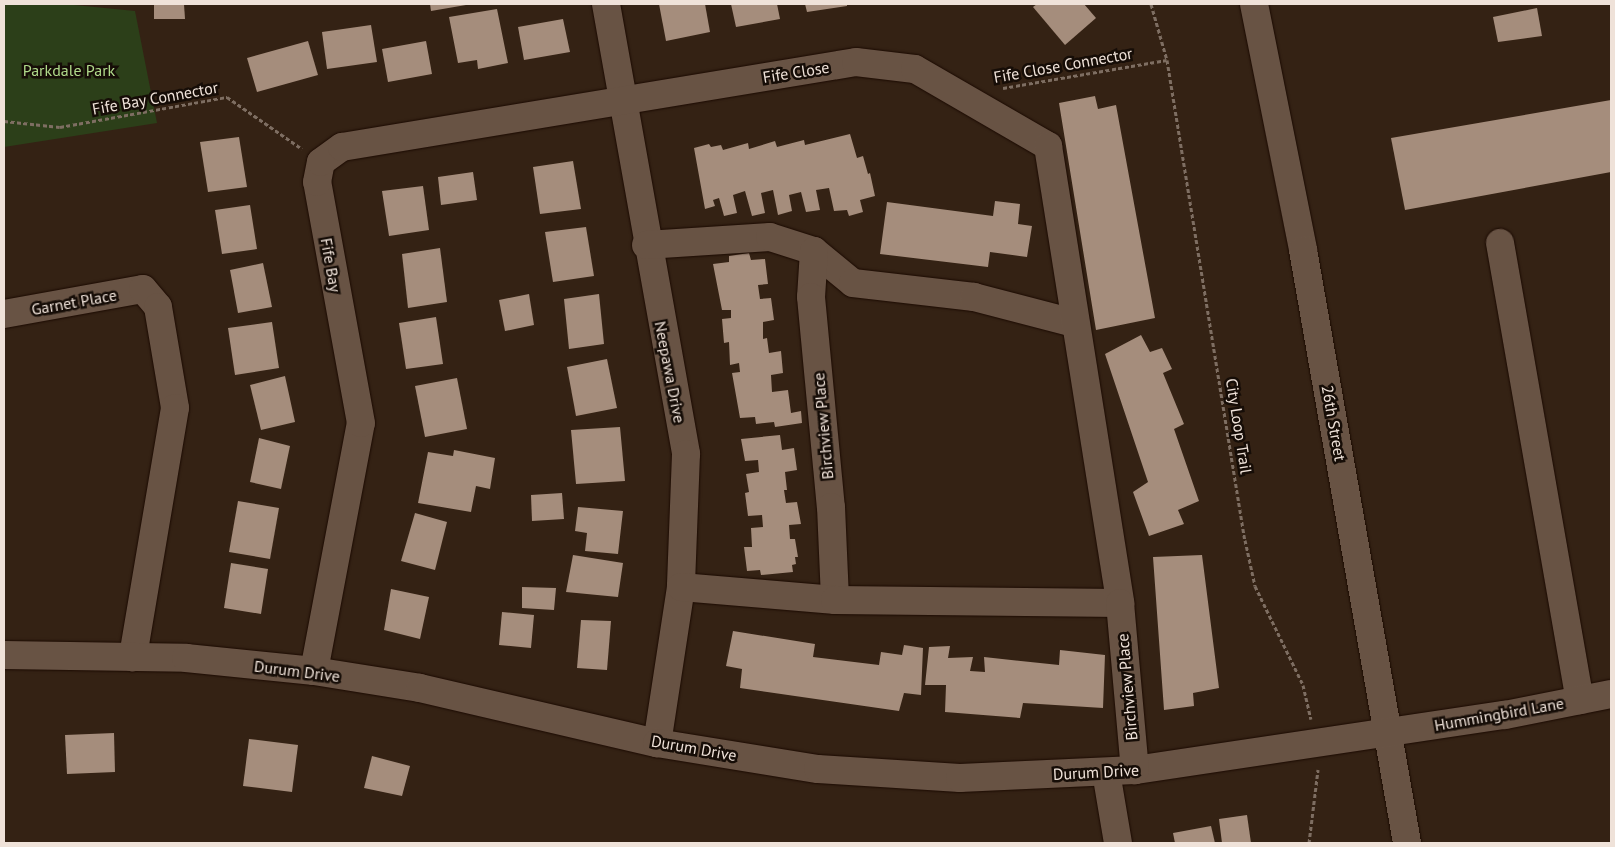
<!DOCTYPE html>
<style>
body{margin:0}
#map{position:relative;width:1615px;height:847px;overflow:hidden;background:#342214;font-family:"PT Sans",sans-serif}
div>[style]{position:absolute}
.green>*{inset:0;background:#2c3f19}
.building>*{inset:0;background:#a58d7c}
.path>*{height:3px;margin-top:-1.5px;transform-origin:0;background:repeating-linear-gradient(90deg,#7e6e62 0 4px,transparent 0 6.5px)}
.roads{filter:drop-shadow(0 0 1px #1b0a01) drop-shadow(0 0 1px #1b0a01)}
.minor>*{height:28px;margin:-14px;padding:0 14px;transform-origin:14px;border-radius:14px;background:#685344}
span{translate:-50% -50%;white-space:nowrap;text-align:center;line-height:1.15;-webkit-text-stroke:5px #160d07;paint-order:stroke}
.street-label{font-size:16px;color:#efe2d9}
.park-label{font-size:16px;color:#b0da8b}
.frame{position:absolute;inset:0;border:5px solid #efe2d9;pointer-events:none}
</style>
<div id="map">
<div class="green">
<div style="clip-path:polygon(4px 4px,64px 4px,135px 11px,157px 123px,4px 147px)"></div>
</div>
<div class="building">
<div style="clip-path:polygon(154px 4px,184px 4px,185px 19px,154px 19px)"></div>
<div style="clip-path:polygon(430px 4px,466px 4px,466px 5px,431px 11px)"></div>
<div style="clip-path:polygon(659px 4px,705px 4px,710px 32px,666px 41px)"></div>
<div style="clip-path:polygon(731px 4px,777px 4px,780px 19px,736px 27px)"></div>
<div style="clip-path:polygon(805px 4px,847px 4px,847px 6px,807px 12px)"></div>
<div style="clip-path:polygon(1037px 4px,1084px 4px,1096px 18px,1065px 45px,1033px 7px)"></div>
<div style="clip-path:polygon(1537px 8px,1542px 36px,1498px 42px,1493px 17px)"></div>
<div style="clip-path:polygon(497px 9px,508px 63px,478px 69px,477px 60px,458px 63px,449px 17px)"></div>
<div style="clip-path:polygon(563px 19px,570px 52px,524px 60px,518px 27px)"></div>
<div style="clip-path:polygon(371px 25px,377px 62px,327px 69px,322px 32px)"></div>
<div style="clip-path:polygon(308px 41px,318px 75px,257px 92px,247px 58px)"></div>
<div style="clip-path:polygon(426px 41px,432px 74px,388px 82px,382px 49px)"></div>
<div style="clip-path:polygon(1095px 96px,1098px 109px,1116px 105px,1155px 318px,1096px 330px,1059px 103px)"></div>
<div style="clip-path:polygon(1611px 100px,1611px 172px,1405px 210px,1391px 138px)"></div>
<div style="clip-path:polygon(850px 134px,857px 158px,863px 156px,868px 174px,870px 173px,875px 196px,860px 200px,863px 212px,849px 216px,847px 210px,834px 211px,829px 188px,816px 190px,820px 210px,806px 212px,801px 192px,789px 195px,792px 211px,778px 215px,773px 190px,761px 193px,765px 213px,752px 216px,745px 191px,733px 195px,737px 213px,724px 216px,719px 198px,713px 200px,715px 206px,705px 209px,694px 148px,709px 144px,711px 147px,721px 145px,723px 150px,748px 143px,749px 149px,775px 141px,777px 147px,804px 140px,805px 145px)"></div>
<div style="clip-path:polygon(239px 137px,247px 187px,208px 192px,200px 142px)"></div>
<div style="clip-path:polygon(573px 161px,581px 209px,540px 214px,533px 167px)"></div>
<div style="clip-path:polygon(473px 172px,477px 200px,441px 205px,438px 177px)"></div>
<div style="clip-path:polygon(423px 186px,429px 230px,389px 236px,382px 191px)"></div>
<div style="clip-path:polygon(995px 201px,1020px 204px,1018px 224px,1032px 226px,1027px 257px,990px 252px,988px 267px,880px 254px,887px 202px,993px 216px)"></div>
<div style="clip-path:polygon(250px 205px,257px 249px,222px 254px,215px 210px)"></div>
<div style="clip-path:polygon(586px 227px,594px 276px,553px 282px,545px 232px)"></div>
<div style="clip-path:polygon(440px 248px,447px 302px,408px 308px,402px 254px)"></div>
<div style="clip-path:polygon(749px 253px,751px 260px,765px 259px,768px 284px,758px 285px,760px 299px,771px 298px,774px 320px,763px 322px,763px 339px,767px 338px,769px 353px,781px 351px,783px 373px,771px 375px,772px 392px,788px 390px,791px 413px,801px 411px,802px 423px,775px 427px,774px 422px,756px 424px,755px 417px,740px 418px,732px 373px,740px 372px,739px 363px,730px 365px,729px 342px,724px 343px,722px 319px,731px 318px,731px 310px,722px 310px,713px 264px,729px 262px,729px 256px)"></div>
<div style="clip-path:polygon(263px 263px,272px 307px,238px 313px,230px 270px)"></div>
<div style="clip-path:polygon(529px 294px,534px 325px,505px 331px,499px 300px)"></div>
<div style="clip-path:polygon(599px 294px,604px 344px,569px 349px,564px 299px)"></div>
<div style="clip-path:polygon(436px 317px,443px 364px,406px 369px,399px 323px)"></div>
<div style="clip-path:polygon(272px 322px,279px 368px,235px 375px,228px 328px)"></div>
<div style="clip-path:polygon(1141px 335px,1150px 352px,1162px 348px,1172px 369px,1163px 373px,1184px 424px,1174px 429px,1199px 501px,1178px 510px,1184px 524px,1149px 536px,1133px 492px,1148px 482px,1105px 354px)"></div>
<div style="clip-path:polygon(607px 359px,617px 408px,576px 416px,567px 367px)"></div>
<div style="clip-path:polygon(285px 376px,295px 422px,261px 430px,250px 385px)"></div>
<div style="clip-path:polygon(457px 378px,467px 429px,425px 437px,415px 386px)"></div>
<div style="clip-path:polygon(620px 427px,625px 481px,576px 484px,571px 430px)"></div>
<div style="clip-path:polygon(780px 435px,782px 450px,794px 448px,797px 470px,785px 472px,787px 490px,784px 490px,786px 503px,797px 502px,801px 524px,789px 525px,790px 539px,795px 539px,798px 557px,795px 557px,796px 564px,792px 565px,793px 572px,761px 575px,760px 570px,747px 571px,744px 547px,752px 547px,751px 528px,763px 527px,762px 515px,748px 516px,745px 493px,749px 492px,746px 474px,759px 472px,758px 460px,745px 461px,741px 439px)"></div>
<div style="clip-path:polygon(259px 438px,290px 446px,281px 489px,250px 482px)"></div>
<div style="clip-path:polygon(454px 450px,495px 458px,490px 489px,476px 486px,471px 512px,418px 503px,428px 452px,453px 456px)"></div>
<div style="clip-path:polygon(562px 493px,564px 519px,532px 521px,531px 495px)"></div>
<div style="clip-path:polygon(238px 501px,279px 508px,270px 559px,229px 552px)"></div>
<div style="clip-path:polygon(578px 507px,623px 511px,618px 554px,585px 551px,587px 533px,575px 531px)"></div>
<div style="clip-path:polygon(415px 513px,447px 522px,435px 570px,401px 561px)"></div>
<div style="clip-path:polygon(573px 555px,623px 563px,618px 597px,566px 592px)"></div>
<div style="clip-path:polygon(1202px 555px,1219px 688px,1193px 693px,1194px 706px,1164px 710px,1153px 557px)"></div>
<div style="clip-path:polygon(231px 563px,268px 569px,261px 614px,224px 608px)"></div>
<div style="clip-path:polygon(522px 587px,556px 588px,554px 610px,522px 608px)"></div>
<div style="clip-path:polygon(391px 589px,429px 597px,420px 639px,384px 630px)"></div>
<div style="clip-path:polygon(502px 612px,534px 615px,531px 648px,499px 645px)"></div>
<div style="clip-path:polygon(581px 620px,611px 621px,607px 670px,577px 668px)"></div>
<div style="clip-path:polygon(733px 631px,815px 644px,813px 657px,879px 665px,881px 652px,902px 655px,904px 645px,923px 648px,921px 695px,904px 693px,899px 711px,740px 688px,742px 669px,726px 666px)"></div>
<div style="clip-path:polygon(950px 646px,948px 658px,973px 657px,970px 671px,985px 672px,984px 657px,1059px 665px,1060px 650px,1105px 655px,1103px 708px,1023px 703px,1020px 718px,945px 712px,946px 685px,925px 685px,929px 647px)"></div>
<div style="clip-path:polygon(114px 733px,115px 772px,67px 774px,65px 735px)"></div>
<div style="clip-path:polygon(249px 739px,298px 745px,292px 792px,243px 786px)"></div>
<div style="clip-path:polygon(372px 756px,410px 766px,402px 796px,364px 788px)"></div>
<div style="clip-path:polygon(1247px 815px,1251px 843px,1222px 843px,1219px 819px)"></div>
<div style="clip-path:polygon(1211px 826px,1215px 843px,1175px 843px,1173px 833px)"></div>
</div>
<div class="path">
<div style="left:1151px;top:4px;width:58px;rotate:74.1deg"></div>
<div style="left:1167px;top:60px;width:486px;rotate:80.8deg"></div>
<div style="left:1245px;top:540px;width:47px;rotate:77.7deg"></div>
<div style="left:1255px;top:586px;width:110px;rotate:64.1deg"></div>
<div style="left:1303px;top:685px;width:35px;rotate:77deg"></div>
<div style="left:1003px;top:88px;width:166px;rotate:-9.7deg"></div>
<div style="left:4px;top:121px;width:56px;rotate:6.1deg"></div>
<div style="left:60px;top:127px;width:170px;rotate:-10.2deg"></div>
<div style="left:227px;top:97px;width:91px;rotate:34.7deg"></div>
<div style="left:1309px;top:843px;width:74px;rotate:-83deg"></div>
</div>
<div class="roads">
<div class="minor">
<div style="left:606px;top:4px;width:457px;rotate:79.9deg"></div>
<div style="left:686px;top:454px;width:133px;rotate:92.2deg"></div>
<div style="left:681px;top:587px;width:158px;rotate:98.7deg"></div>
<div style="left:1254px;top:4px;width:251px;rotate:78.7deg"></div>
<div style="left:1303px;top:250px;width:602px;rotate:80.05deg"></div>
<div style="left:1500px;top:243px;width:464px;rotate:80.1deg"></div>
<div style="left:646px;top:245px;width:124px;rotate:-3.7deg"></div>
<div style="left:770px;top:237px;width:46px;rotate:17.7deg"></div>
<div style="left:814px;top:251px;width:50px;rotate:39.4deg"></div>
<div style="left:853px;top:283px;width:122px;rotate:6.6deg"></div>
<div style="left:974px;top:297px;width:103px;rotate:14.6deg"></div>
<div style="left:814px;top:251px;width:46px;rotate:93.7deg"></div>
<div style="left:811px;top:297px;width:211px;rotate:84.6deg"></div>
<div style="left:831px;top:507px;width:93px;rotate:87.5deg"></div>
<div style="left:4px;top:314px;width:141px;rotate:-10.2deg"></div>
<div style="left:143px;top:289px;width:23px;rotate:50deg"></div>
<div style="left:158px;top:307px;width:102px;rotate:80.4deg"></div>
<div style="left:175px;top:408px;width:253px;rotate:99.6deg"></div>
<div style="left:681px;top:587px;width:155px;rotate:4.8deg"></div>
<div style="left:835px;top:600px;width:285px;rotate:0.6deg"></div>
<div style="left:4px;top:655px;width:182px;rotate:0.9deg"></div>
<div style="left:186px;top:658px;width:129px;rotate:5.8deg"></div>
<div style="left:314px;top:671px;width:107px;rotate:9.1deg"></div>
<div style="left:420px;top:688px;width:243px;rotate:13.1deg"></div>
<div style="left:657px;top:743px;width:163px;rotate:9.2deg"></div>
<div style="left:818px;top:769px;width:142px;rotate:3.6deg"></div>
<div style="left:960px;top:778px;width:175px;rotate:-2.6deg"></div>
<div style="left:1135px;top:770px;width:374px;rotate:-8.5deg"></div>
<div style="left:1505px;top:715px;width:108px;rotate:-11.2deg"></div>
<div style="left:314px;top:671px;width:252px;rotate:-79.3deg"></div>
<div style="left:361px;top:423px;width:245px;rotate:-100.3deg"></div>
<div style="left:317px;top:182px;width:20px;rotate:-79deg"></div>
<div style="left:321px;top:162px;width:26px;rotate:-36deg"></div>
<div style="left:342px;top:147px;width:521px;rotate:-9.39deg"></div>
<div style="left:856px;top:62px;width:59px;rotate:6.8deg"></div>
<div style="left:915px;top:69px;width:154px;rotate:30.1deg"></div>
<div style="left:1048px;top:146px;width:463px;rotate:81deg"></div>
<div style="left:1120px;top:603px;width:168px;rotate:84.9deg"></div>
<div style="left:1106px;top:772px;width:72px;rotate:80.4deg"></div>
</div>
</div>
<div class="street-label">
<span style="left:1063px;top:65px;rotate:-10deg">Fife Close Connector</span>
<span style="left:796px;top:72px;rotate:-9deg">Fife Close</span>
<span style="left:155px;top:98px;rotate:-10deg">Fife Bay Connector</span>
<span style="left:331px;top:265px;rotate:80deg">Fife Bay</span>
<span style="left:74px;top:302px;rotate:-10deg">Garnet Place</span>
<span style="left:670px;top:372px;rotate:79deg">Neepawa Drive</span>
<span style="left:1334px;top:423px;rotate:80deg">26th Street</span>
<span style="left:823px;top:426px;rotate:-95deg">Birchview Place</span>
<span style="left:1239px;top:426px;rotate:81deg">City Loop Trail</span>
<span style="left:297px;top:671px;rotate:7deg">Durum Drive</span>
<span style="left:1127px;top:687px;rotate:-95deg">Birchview Place</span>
<span style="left:1499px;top:714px;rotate:-10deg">Hummingbird Lane</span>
<span style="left:694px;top:748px;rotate:10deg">Durum Drive</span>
<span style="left:1096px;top:772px;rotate:-3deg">Durum Drive</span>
</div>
<div class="park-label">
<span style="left:69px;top:70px">Parkdale Park</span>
</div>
<div class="frame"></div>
</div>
